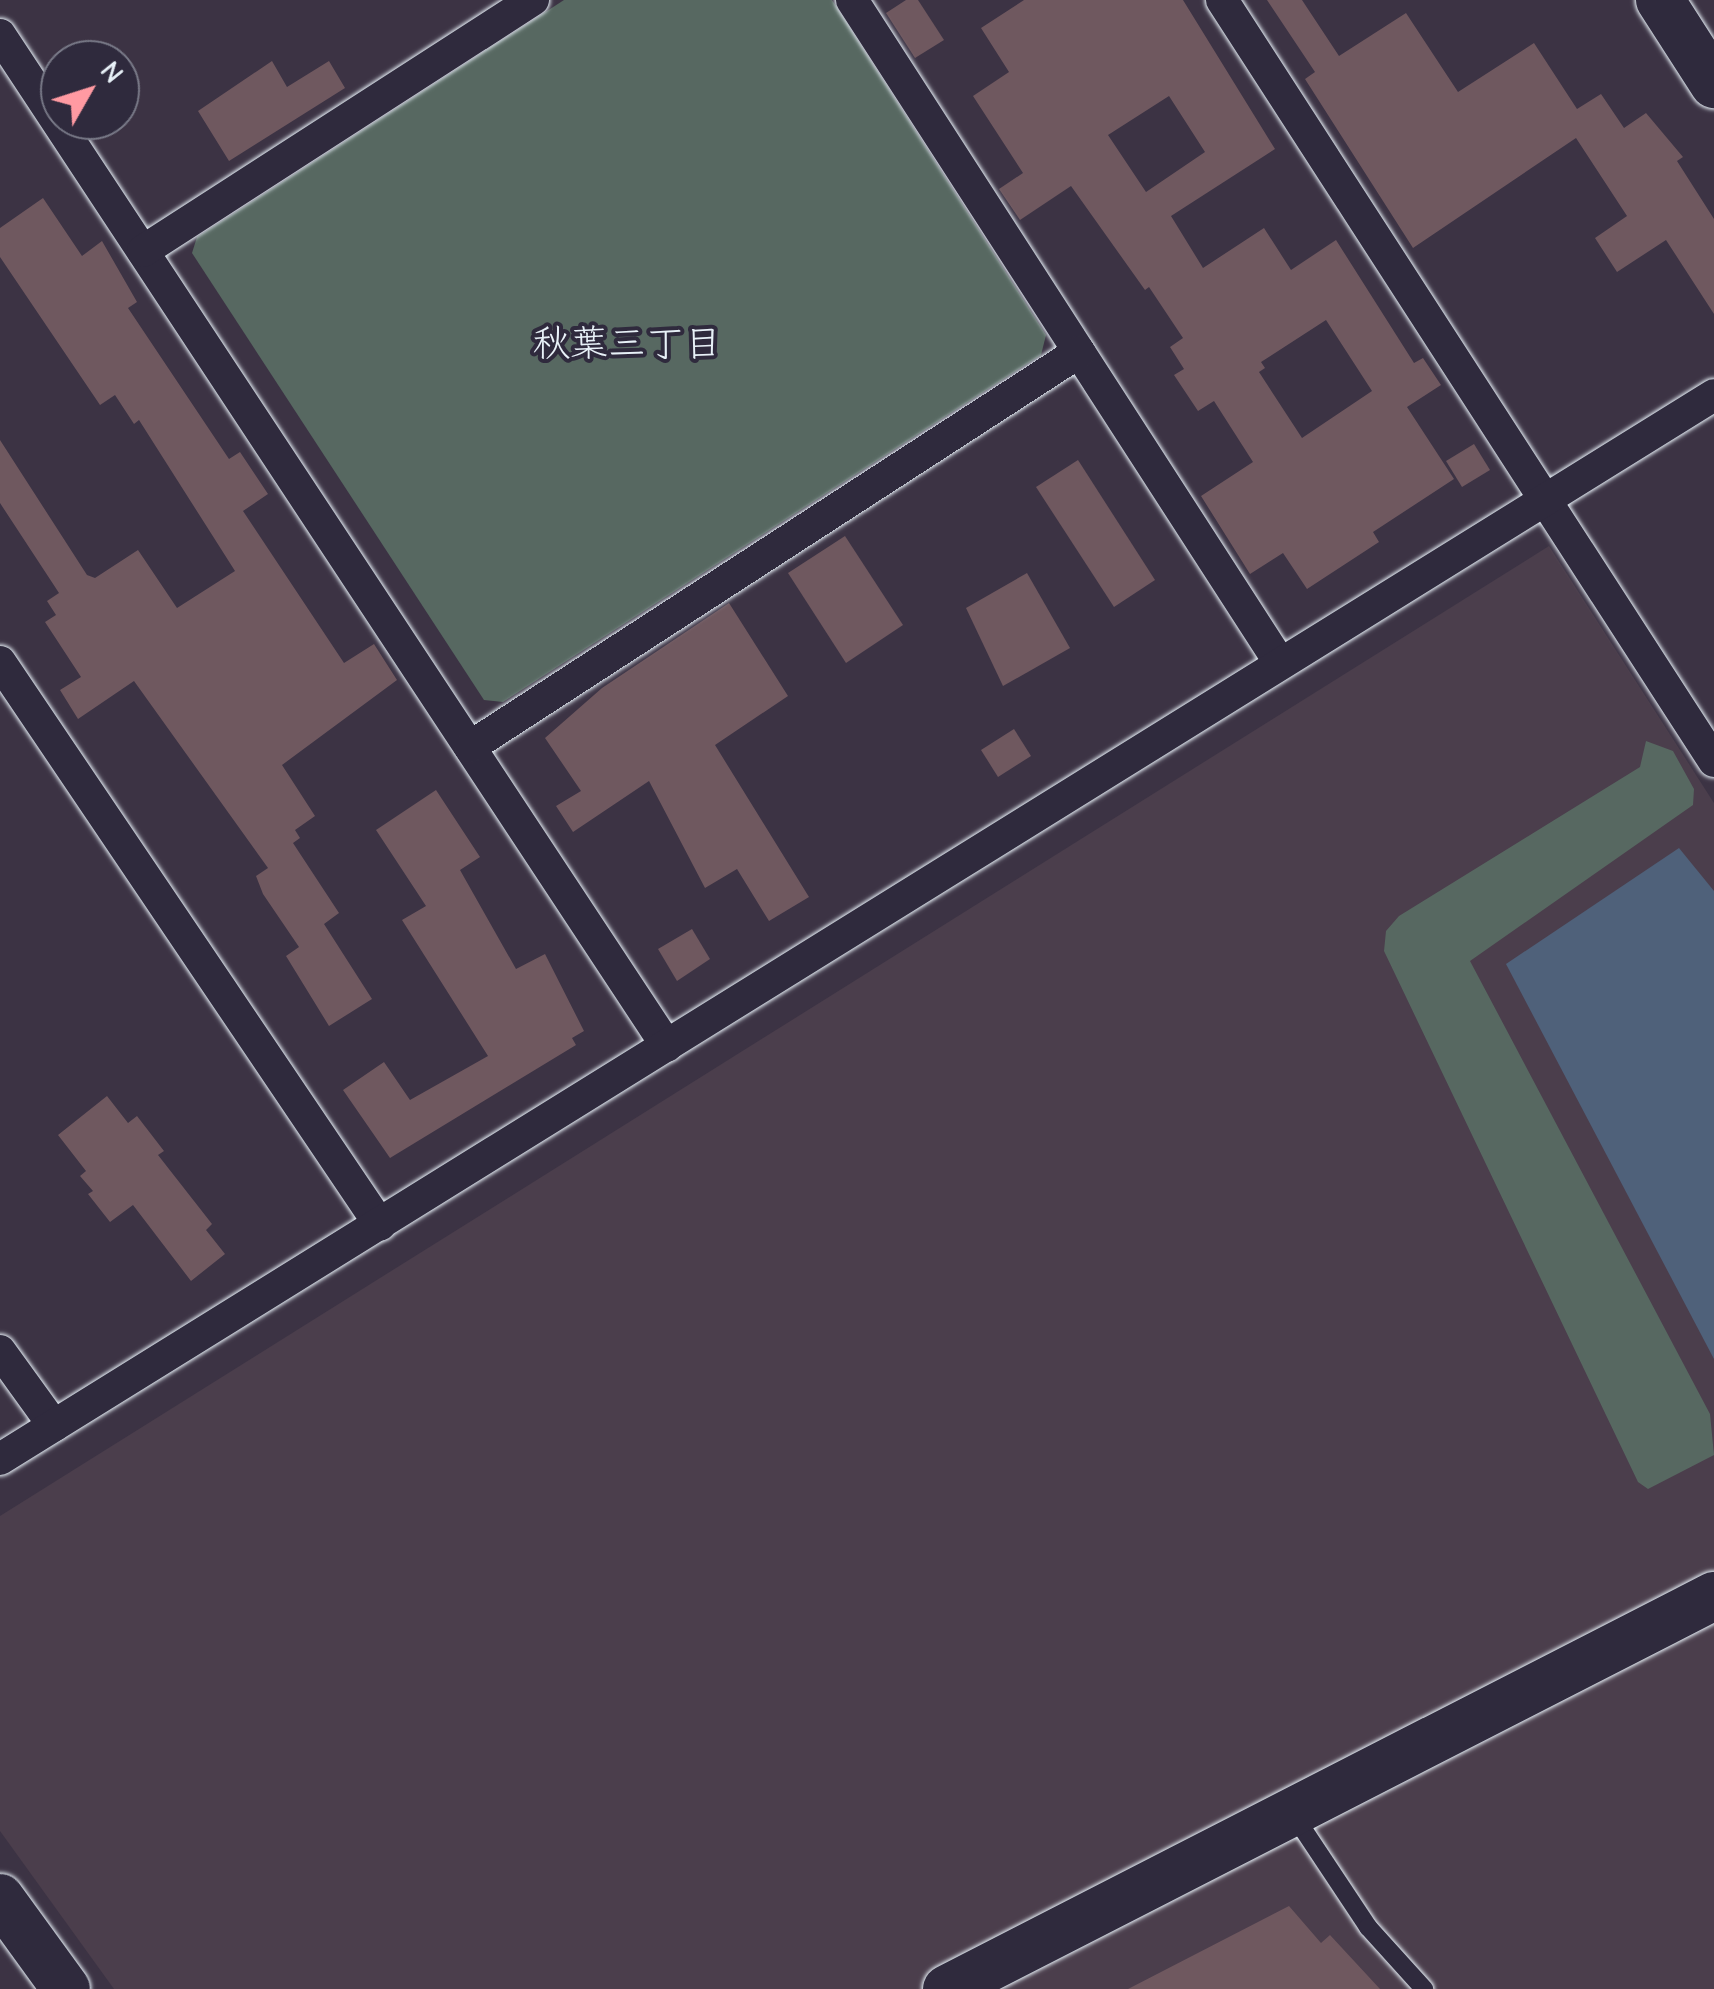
<!DOCTYPE html>
<meta charset="utf-8">
<style>
body{margin:0}
#map{position:relative;width:1714px;height:1989px;overflow:hidden;background:#3c3344;font-family:"Comic Neue","Klee One",sans-serif}
div>[style]{position:absolute}
.built>*{inset:0;background:#4b3e4c}
.green>*{inset:0;background:#576861}
.water>*{inset:0;background:#4f617a}
.building>*{inset:0;background:#6f585f}
.roads{filter:drop-shadow(0 0 2px #e8f1f8) drop-shadow(0 0 2px #e8f1f8)}
.lane>*{height:18px;margin:-9px;padding:0 9px;transform-origin:9px;border-radius:9px;background:#2f2a3d}
.street>*{height:32px;margin:-16px;padding:0 16px;transform-origin:16px;border-radius:16px;background:#2f2a3d}
.secondary>*{height:48px;margin:-24px;padding:0 24px;transform-origin:24px;border-radius:24px;background:#2f2a3d}
span{translate:-50% -50%;white-space:nowrap;text-align:center;line-height:1.15;-webkit-text-stroke:8px #2f2a3d;paint-order:stroke}
.neighbourhood-label{font-size:38px;color:#e8f1f8}
.north{position:absolute;left:40px;top:40px;width:100px;height:100px;box-sizing:border-box;background:#2f2a3d;border:2px solid #797a88;border-radius:50%;rotate:51deg;font-size:28px;font-weight:700;line-height:40px;text-align:center;color:#e8f1f8}
.north::after{content:'';display:block;margin:auto;width:35px;height:45px;background:#ff9aa2;clip-path:polygon(50% 0,100% 100%,50% 72%,0 100%)}
</style>
<div id="map">
<div class="built">
<div style="clip-path:polygon(1549px 546px,1714px 803px,1714px 1989px,114px 1989px,0 1831px,0 1516px)"></div>
</div>
<div class="green">
<div style="clip-path:polygon(564px 0,832px 0,1046px 335px,1041px 355px,503px 702px,484px 700px,192px 253px,197px 237px)"></div>
<div style="clip-path:polygon(1646px 741px,1673px 751px,1694px 789px,1693px 805px,1470px 961px,1710px 1414px,1714px 1455px,1648px 1489px,1638px 1482px,1384px 951px,1386px 931px,1399px 916px,1640px 767px)"></div>
</div>
<div class="water">
<div style="clip-path:polygon(1679px 848px,1714px 891px,1714px 1359px,1506px 964px)"></div>
</div>
<div class="building">
<div style="clip-path:polygon(906px 0,918px 0,944px 40px,915px 58px,886px 13px)"></div>
<div style="clip-path:polygon(evenodd,1024px 0,1183px 0,1275px 149px,1171px 216px,1203px 268px,1264px 228px,1291px 270px,1336px 240px,1414px 363px,1423px 358px,1441px 385px,1407px 407px,1454px 479px,1373px 532px,1379px 542px,1307px 589px,1283px 553px,1250px 574px,1201px 496px,1253px 462px,1214px 401px,1198px 411px,1174px 375px,1184px 369px,1170px 347px,1183px 338px,1149px 287px,1145px 290px,1071px 186px,1020px 220px,999px 189px,1023px 173px,973px 96px,1009px 72px,981px 28px,1024px 0,1169px 96px,1205px 152px,1146px 192px,1108px 135px,1169px 96px,1024px 0,1326px 320px,1372px 391px,1302px 438px,1259px 372px,1265px 368px,1261px 362px,1326px 320px)"></div>
<div style="clip-path:polygon(1267px 0,1302px 0,1339px 56px,1406px 13px,1458px 92px,1534px 43px,1577px 109px,1601px 94px,1624px 128px,1646px 113px,1683px 157px,1677px 161px,1714px 219px,1714px 314px,1666px 240px,1617px 272px,1595px 238px,1627px 216px,1576px 138px,1413px 248px,1305px 79px,1315px 72px)"></div>
<div style="clip-path:polygon(272px 61px,287px 87px,329px 61px,345px 88px,229px 161px,198px 111px)"></div>
<div style="clip-path:polygon(43px 198px,82px 256px,102px 241px,137px 302px,128px 308px,229px 459px,240px 452px,268px 494px,243px 511px,344px 663px,374px 644px,397px 680px,282px 765px,315px 816px,295px 830px,300px 838px,293px 843px,339px 913px,324px 924px,372px 999px,329px 1026px,286px 956px,299px 947px,263px 894px,256px 876px,268px 868px,134px 681px,78px 719px,60px 690px,81px 677px,45px 622px,56px 615px,47px 601px,59px 593px,0 503px,0 440px,87px 575px,95px 578px,138px 550px,177px 608px,235px 571px,139px 420px,134px 424px,115px 395px,100px 405px,0 257px,0 228px)"></div>
<div style="clip-path:polygon(1474px 444px,1490px 470px,1462px 487px,1446px 461px)"></div>
<div style="clip-path:polygon(1078px 460px,1155px 580px,1114px 607px,1036px 487px)"></div>
<div style="clip-path:polygon(845px 536px,903px 625px,846px 663px,788px 573px)"></div>
<div style="clip-path:polygon(1027px 573px,1070px 648px,1003px 686px,966px 608px)"></div>
<div style="clip-path:polygon(729px 603px,788px 696px,715px 745px,809px 897px,769px 921px,737px 869px,705px 888px,649px 781px,573px 832px,556px 806px,581px 791px,545px 738px,602px 688px)"></div>
<div style="clip-path:polygon(1014px 729px,1031px 756px,998px 777px,981px 750px)"></div>
<div style="clip-path:polygon(436px 790px,480px 857px,460px 870px,516px 969px,545px 954px,584px 1031px,572px 1038px,576px 1045px,390px 1158px,343px 1090px,384px 1062px,410px 1100px,488px 1056px,402px 920px,426px 906px,376px 830px)"></div>
<div style="clip-path:polygon(692px 929px,710px 959px,677px 981px,658px 949px)"></div>
<div style="clip-path:polygon(107px 1096px,128px 1123px,137px 1116px,164px 1151px,158px 1155px,212px 1224px,206px 1230px,225px 1254px,191px 1281px,133px 1205px,110px 1222px,88px 1194px,93px 1191px,80px 1176px,86px 1171px,58px 1135px)"></div>
<div style="clip-path:polygon(1289px 1906px,1321px 1943px,1330px 1935px,1380px 1989px,1128px 1989px)"></div>
</div>
<div class="roads">
<div class="lane">
<div style="left:1293px;top:1814px;width:136px;rotate:56.4deg"></div>
<div style="left:1368px;top:1927px;width:84px;rotate:47.9deg"></div>
</div>
<div class="street">
<div style="left:852px;top:0;width:789px;rotate:57.16deg"></div>
<div style="left:1222px;top:0;width:906px;rotate:57.12deg"></div>
<div style="left:0;top:35px;width:1211px;rotate:56.59deg"></div>
<div style="left:143px;top:251px;width:464px;rotate:-32.8deg"></div>
<div style="left:0;top:662px;width:679px;rotate:55.98deg"></div>
<div style="left:470px;top:747px;width:726px;rotate:-32.97deg"></div>
<div style="left:0;top:1351px;width:92px;rotate:54.2deg"></div>
<div style="left:0;top:1459px;width:2017px;rotate:-31.83deg"></div>
</div>
<div class="secondary">
<div style="left:1660px;top:0;width:100px;rotate:57.3deg"></div>
<div style="left:0;top:1898px;width:112px;rotate:54deg"></div>
<div style="left:947px;top:1989px;width:862px;rotate:-27.13deg"></div>
</div>
</div>
<div class="neighbourhood-label">
<span style="left:627px;top:345px">秋葉三丁目</span>
</div>
<div class="north">N</div>
</div>
